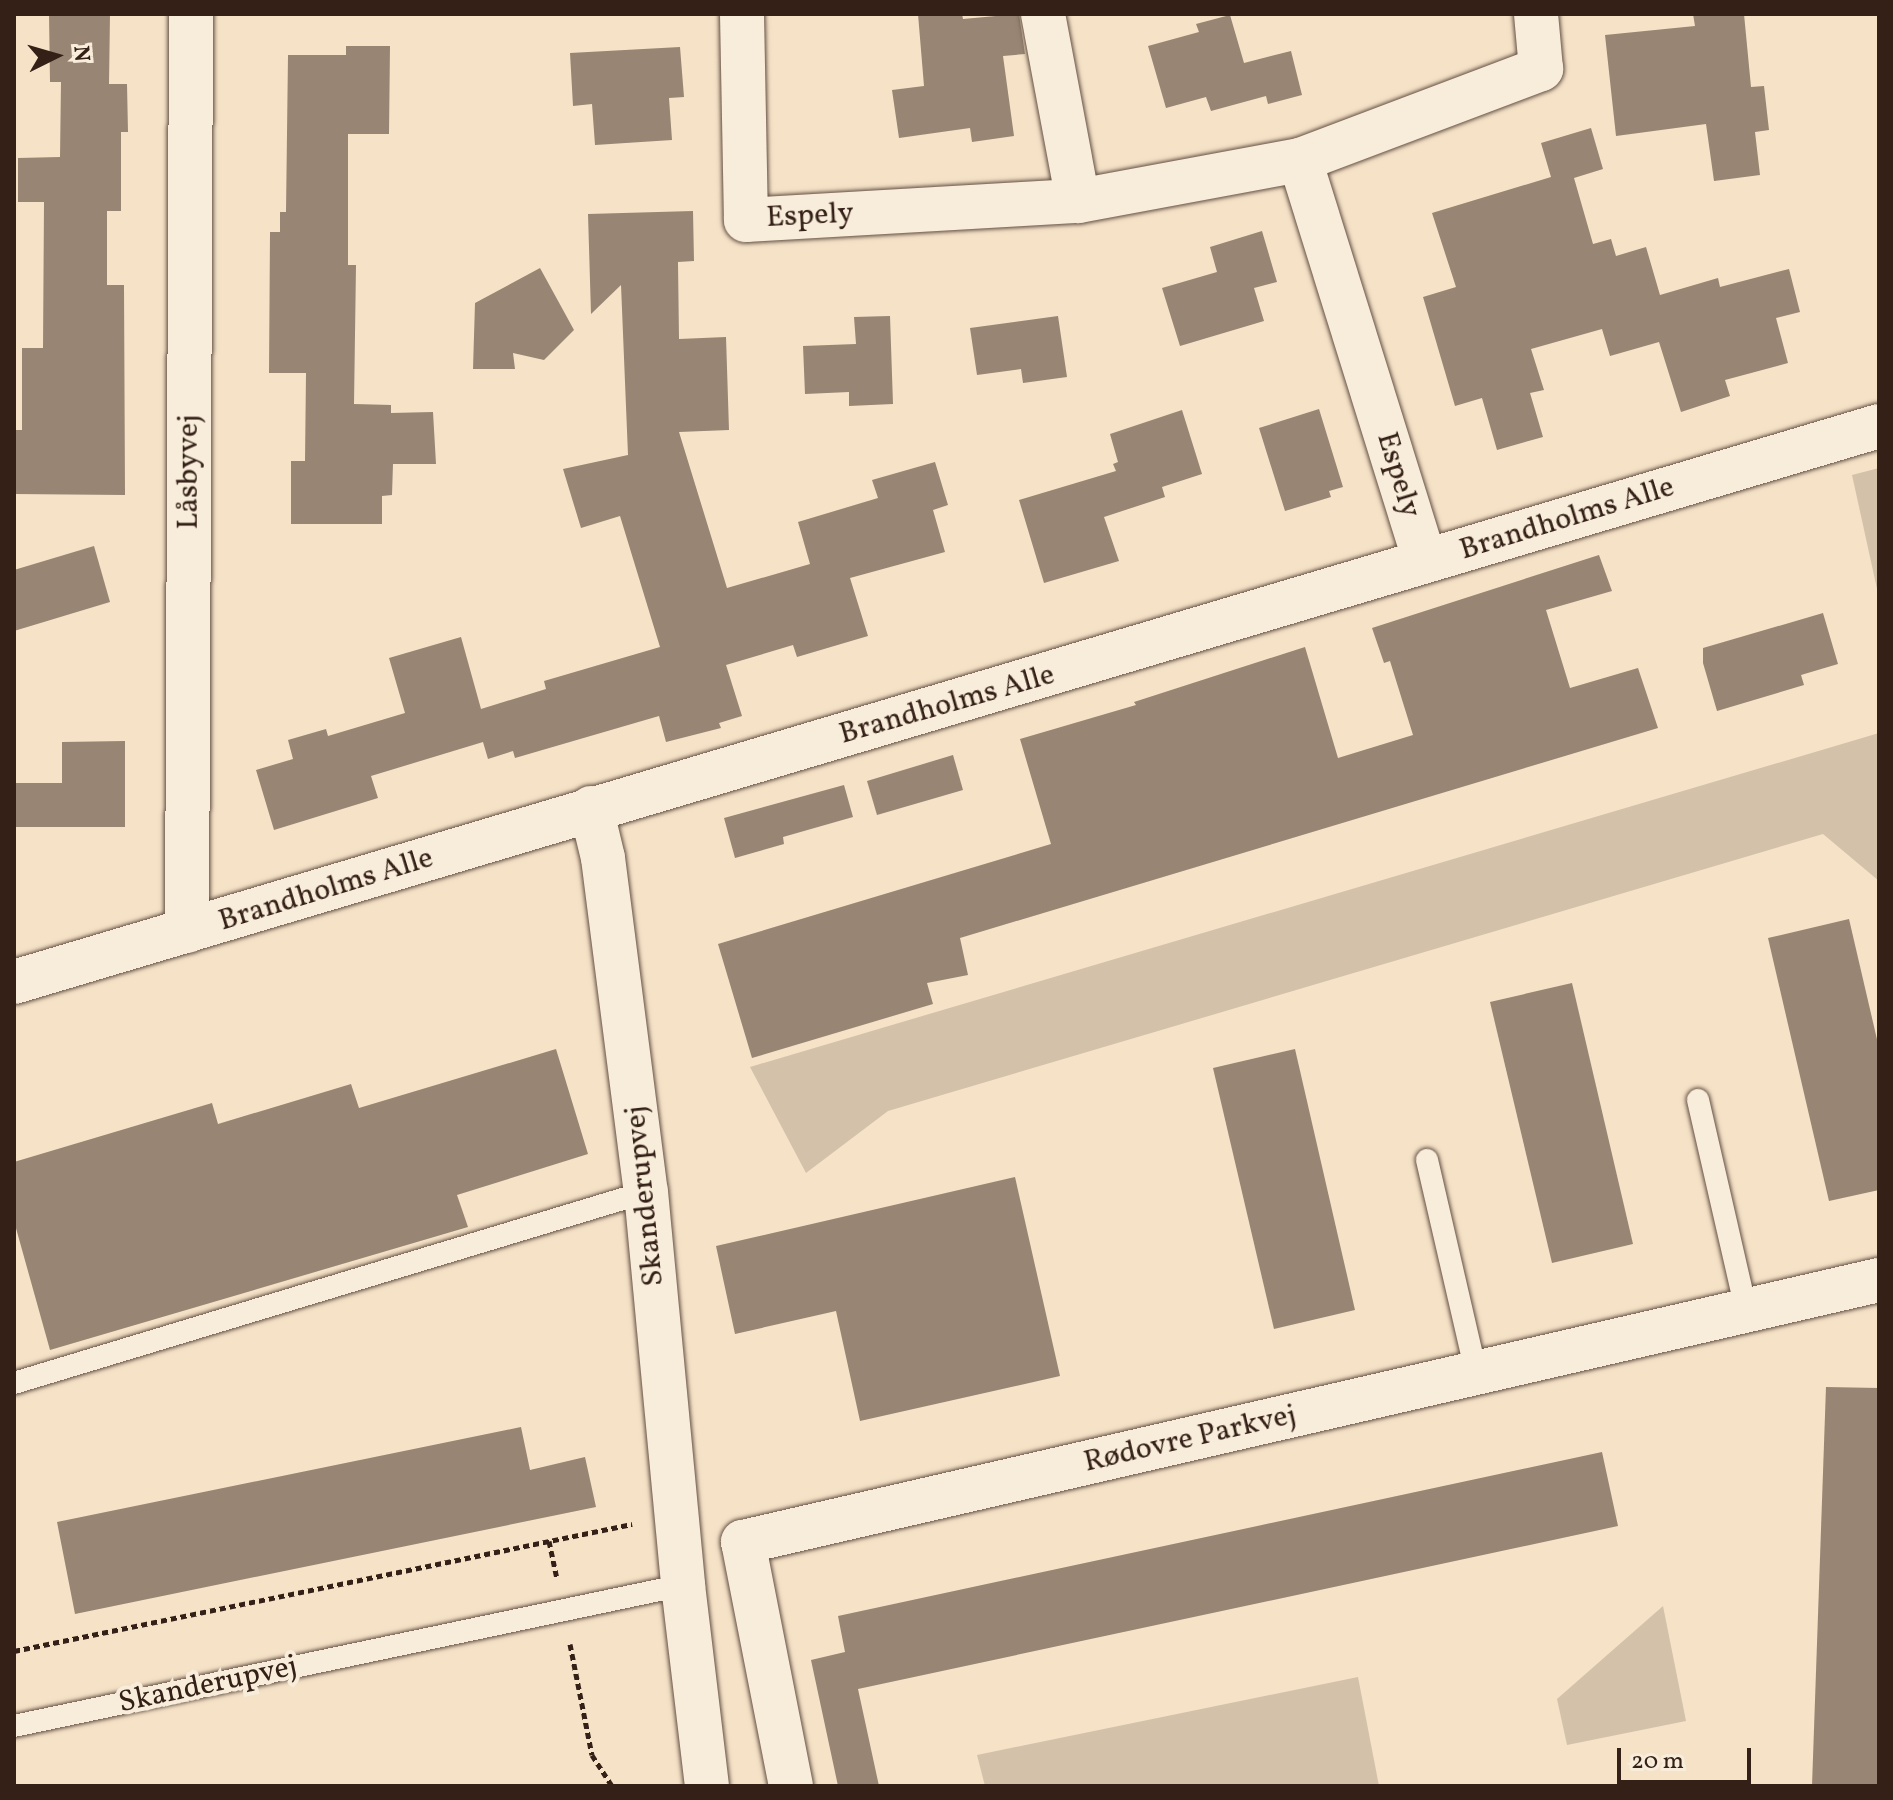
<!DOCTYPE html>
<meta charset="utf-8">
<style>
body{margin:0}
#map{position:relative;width:1893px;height:1800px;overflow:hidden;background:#f5e2c7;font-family:Vollkorn,serif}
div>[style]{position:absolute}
.green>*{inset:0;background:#d4c1a9}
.building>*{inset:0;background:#988573}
.path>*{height:5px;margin-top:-2.5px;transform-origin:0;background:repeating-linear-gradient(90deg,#342017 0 6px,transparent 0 10px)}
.roads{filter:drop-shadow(0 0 2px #645043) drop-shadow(0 0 2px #645043)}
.lane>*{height:22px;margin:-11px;padding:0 11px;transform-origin:11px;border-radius:11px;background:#f8ecdb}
.street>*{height:44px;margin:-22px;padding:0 22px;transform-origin:22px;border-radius:22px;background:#f8ecdb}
span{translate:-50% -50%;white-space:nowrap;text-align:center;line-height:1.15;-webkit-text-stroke:8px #f8ecdb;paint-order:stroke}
.street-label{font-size:30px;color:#342017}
.frame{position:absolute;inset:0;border:16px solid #342017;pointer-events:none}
.north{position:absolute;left:16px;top:16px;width:80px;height:80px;-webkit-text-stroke:6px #f8ecdb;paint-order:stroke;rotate:85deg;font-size:22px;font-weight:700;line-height:32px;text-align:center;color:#342017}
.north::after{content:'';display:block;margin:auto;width:28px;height:36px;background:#342017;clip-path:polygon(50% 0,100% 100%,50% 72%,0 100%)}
.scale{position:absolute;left:1617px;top:1748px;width:134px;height:36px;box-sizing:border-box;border:4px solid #342017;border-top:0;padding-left:10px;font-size:24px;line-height:28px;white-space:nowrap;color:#342017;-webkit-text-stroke:6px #f8ecdb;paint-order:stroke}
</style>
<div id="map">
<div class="green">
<div style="clip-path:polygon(1879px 468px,1879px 598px,1852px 475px)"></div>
<div style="clip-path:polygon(1879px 733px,1879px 881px,1823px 834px,888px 1111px,806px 1173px,750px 1067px)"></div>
<div style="clip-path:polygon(1663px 1606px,1686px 1721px,1567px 1745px,1557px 1699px)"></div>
<div style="clip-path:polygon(1358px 1677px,1379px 1786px,985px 1786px,977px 1755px)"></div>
</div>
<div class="building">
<div style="clip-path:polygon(49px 14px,110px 14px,109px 84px,127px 84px,128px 132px,121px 132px,121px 211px,107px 211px,107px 285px,124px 285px,125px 495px,14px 494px,14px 430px,22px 430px,22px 348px,43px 348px,44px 202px,18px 202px,18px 158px,60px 157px,61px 82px,50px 82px)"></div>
<div style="clip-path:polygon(918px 14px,962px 14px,963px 19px,1019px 14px,1025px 54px,1003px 56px,1014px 136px,972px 142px,970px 128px,899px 138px,892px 90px,924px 86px)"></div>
<div style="clip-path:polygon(1693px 14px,1744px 14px,1751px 87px,1764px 86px,1769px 130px,1755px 132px,1760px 175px,1714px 181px,1706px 124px,1616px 136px,1605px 35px,1695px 26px)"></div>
<div style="clip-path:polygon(1230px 15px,1244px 63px,1291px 51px,1302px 95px,1268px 104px,1266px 96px,1211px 111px,1206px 97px,1166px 108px,1148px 46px,1199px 32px,1196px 24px)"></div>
<div style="clip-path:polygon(346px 46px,390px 46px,389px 134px,348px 134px,348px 265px,356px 265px,354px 404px,391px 405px,391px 413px,433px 412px,436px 464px,393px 464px,392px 495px,382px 496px,382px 524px,291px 524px,291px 461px,305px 461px,306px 373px,269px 373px,270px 232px,280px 232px,280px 212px,286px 212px,288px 55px,346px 55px)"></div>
<div style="clip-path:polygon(680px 47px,684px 97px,669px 98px,672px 140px,595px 145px,592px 104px,573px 106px,570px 53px)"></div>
<div style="clip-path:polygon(1591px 128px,1603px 169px,1574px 178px,1593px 244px,1611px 239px,1616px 256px,1646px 247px,1660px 295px,1718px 278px,1720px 287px,1789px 269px,1800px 312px,1776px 318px,1788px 363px,1725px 380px,1730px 396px,1681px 412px,1659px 342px,1610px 356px,1602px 329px,1531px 349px,1544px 390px,1530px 393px,1543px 437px,1497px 450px,1482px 398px,1455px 406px,1423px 297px,1456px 287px,1432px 213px,1551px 177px,1541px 143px)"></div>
<div style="clip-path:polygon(693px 211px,694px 261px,678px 262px,679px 339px,726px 337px,729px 430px,679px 432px,727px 588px,810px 564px,798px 522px,878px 498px,872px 480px,935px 462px,948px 505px,933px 510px,945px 552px,850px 578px,868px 636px,797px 657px,793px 645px,726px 665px,742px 716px,719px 723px,721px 728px,666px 742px,659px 716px,515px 758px,513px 751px,488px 759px,483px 742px,371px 776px,378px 798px,274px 830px,256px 770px,293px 759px,288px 740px,326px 729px,328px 736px,405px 713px,389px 658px,461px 637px,481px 709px,546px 689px,544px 681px,660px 647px,620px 516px,581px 528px,563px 469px,628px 455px,621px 285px,591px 314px,588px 214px)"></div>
<div style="clip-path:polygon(1262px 231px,1277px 282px,1254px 288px,1264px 321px,1180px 346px,1162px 288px,1217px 272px,1210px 247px)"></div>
<div style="clip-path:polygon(540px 268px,574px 330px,544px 360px,513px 353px,515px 369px,473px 369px,475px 303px)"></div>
<div style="clip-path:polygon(890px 316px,893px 404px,849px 406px,849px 392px,805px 394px,803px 346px,856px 344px,854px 317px)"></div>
<div style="clip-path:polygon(1058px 316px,1067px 377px,1023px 383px,1021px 369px,977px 375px,970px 328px)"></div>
<div style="clip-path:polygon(1319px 409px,1343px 487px,1329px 491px,1331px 497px,1285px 511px,1259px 428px)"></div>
<div style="clip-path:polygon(1182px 410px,1202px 474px,1162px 487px,1165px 497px,1104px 517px,1119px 561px,1044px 583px,1019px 500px,1116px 471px,1113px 464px,1118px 462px,1110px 434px)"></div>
<div style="clip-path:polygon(94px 546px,110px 602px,14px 631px,14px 570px)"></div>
<div style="clip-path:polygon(1599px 555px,1612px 591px,1546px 610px,1570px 688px,1638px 668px,1658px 728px,960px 938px,968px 975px,927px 983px,933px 1004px,752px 1058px,718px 944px,1051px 844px,1020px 739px,1136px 705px,1134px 702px,1305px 647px,1338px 758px,1413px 735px,1390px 661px,1384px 663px,1372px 628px)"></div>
<div style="clip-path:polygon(1823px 613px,1838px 664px,1801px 675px,1804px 685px,1717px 711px,1703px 663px,1703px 648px)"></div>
<div style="clip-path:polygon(125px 741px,125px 827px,14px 827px,14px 783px,62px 783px,62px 742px)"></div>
<div style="clip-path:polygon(953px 755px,963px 790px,877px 815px,867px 781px)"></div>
<div style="clip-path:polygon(844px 785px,853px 817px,783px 837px,784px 844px,735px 858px,724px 818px)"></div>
<div style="clip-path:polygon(1849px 919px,1879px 1048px,1879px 1190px,1829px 1201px,1768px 938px)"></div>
<div style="clip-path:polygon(1572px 983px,1633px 1244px,1552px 1263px,1490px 1002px)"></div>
<div style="clip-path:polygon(556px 1049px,588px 1154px,457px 1195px,468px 1227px,50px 1350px,14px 1221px,14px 1162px,212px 1103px,218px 1124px,351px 1084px,359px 1108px)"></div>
<div style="clip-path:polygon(1295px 1049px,1355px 1310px,1274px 1329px,1213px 1068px)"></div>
<div style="clip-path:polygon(1015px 1177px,1060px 1376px,860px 1421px,836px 1311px,735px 1334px,716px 1246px)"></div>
<div style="clip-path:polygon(1826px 1387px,1879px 1388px,1879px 1786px,1812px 1786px)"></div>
<div style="clip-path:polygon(521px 1427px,530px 1470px,585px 1457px,596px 1507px,75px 1614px,57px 1522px)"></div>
<div style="clip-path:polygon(1602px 1452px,1618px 1526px,858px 1689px,879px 1786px,838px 1786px,811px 1660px,845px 1652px,838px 1616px)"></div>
</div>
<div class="path">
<div style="left:549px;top:1541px;width:39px;rotate:78deg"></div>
<div style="left:570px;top:1644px;width:113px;rotate:78.8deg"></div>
<div style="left:592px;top:1755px;width:37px;rotate:57deg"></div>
<div style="left:14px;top:1651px;width:631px;rotate:-11.61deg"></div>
</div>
<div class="roads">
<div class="lane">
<div style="left:1698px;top:1100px;width:215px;rotate:77.1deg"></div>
<div style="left:1427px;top:1160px;width:219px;rotate:77deg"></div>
<div style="left:14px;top:1383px;width:660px;rotate:-16.82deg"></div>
<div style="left:14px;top:1726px;width:684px;rotate:-11.9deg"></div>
</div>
<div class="street">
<div style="left:742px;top:14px;width:206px;rotate:88.9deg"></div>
<div style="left:746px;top:220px;width:333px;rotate:-3.3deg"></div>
<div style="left:1078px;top:201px;width:226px;rotate:-10.5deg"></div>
<div style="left:1300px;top:160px;width:258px;rotate:-20.7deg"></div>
<div style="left:1541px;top:69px;width:55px;rotate:-95.2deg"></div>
<div style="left:1043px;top:14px;width:190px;rotate:79.4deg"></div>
<div style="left:1300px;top:160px;width:420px;rotate:72.7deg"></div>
<div style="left:591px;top:808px;width:51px;rotate:76.5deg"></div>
<div style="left:603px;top:858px;width:337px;rotate:82.7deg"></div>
<div style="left:646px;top:1192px;width:395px;rotate:84.6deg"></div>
<div style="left:683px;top:1585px;width:202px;rotate:83.2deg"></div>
<div style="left:187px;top:931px;width:917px;rotate:-89.75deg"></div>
<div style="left:14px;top:982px;width:1946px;rotate:-16.6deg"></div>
<div style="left:791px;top:1786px;width:249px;rotate:-101.1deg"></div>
<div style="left:743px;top:1542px;width:1166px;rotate:-12.99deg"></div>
</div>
</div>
<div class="street-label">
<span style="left:810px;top:216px;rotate:-3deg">Espely</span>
<span style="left:189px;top:472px;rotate:-90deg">Låsbyvej</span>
<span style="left:1398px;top:475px;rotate:73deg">Espely</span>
<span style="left:1567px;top:519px;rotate:-17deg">Brandholms Alle</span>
<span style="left:947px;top:705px;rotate:-16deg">Brandholms Alle</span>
<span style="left:326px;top:890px;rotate:-17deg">Brandholms Alle</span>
<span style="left:645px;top:1196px;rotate:-96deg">Skanderupvej</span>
<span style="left:1190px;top:1439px;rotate:-13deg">Rødovre Parkvej</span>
<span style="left:208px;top:1685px;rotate:-12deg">Skanderupvej</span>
</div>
<div class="frame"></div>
<div class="north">N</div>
<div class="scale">20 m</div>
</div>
